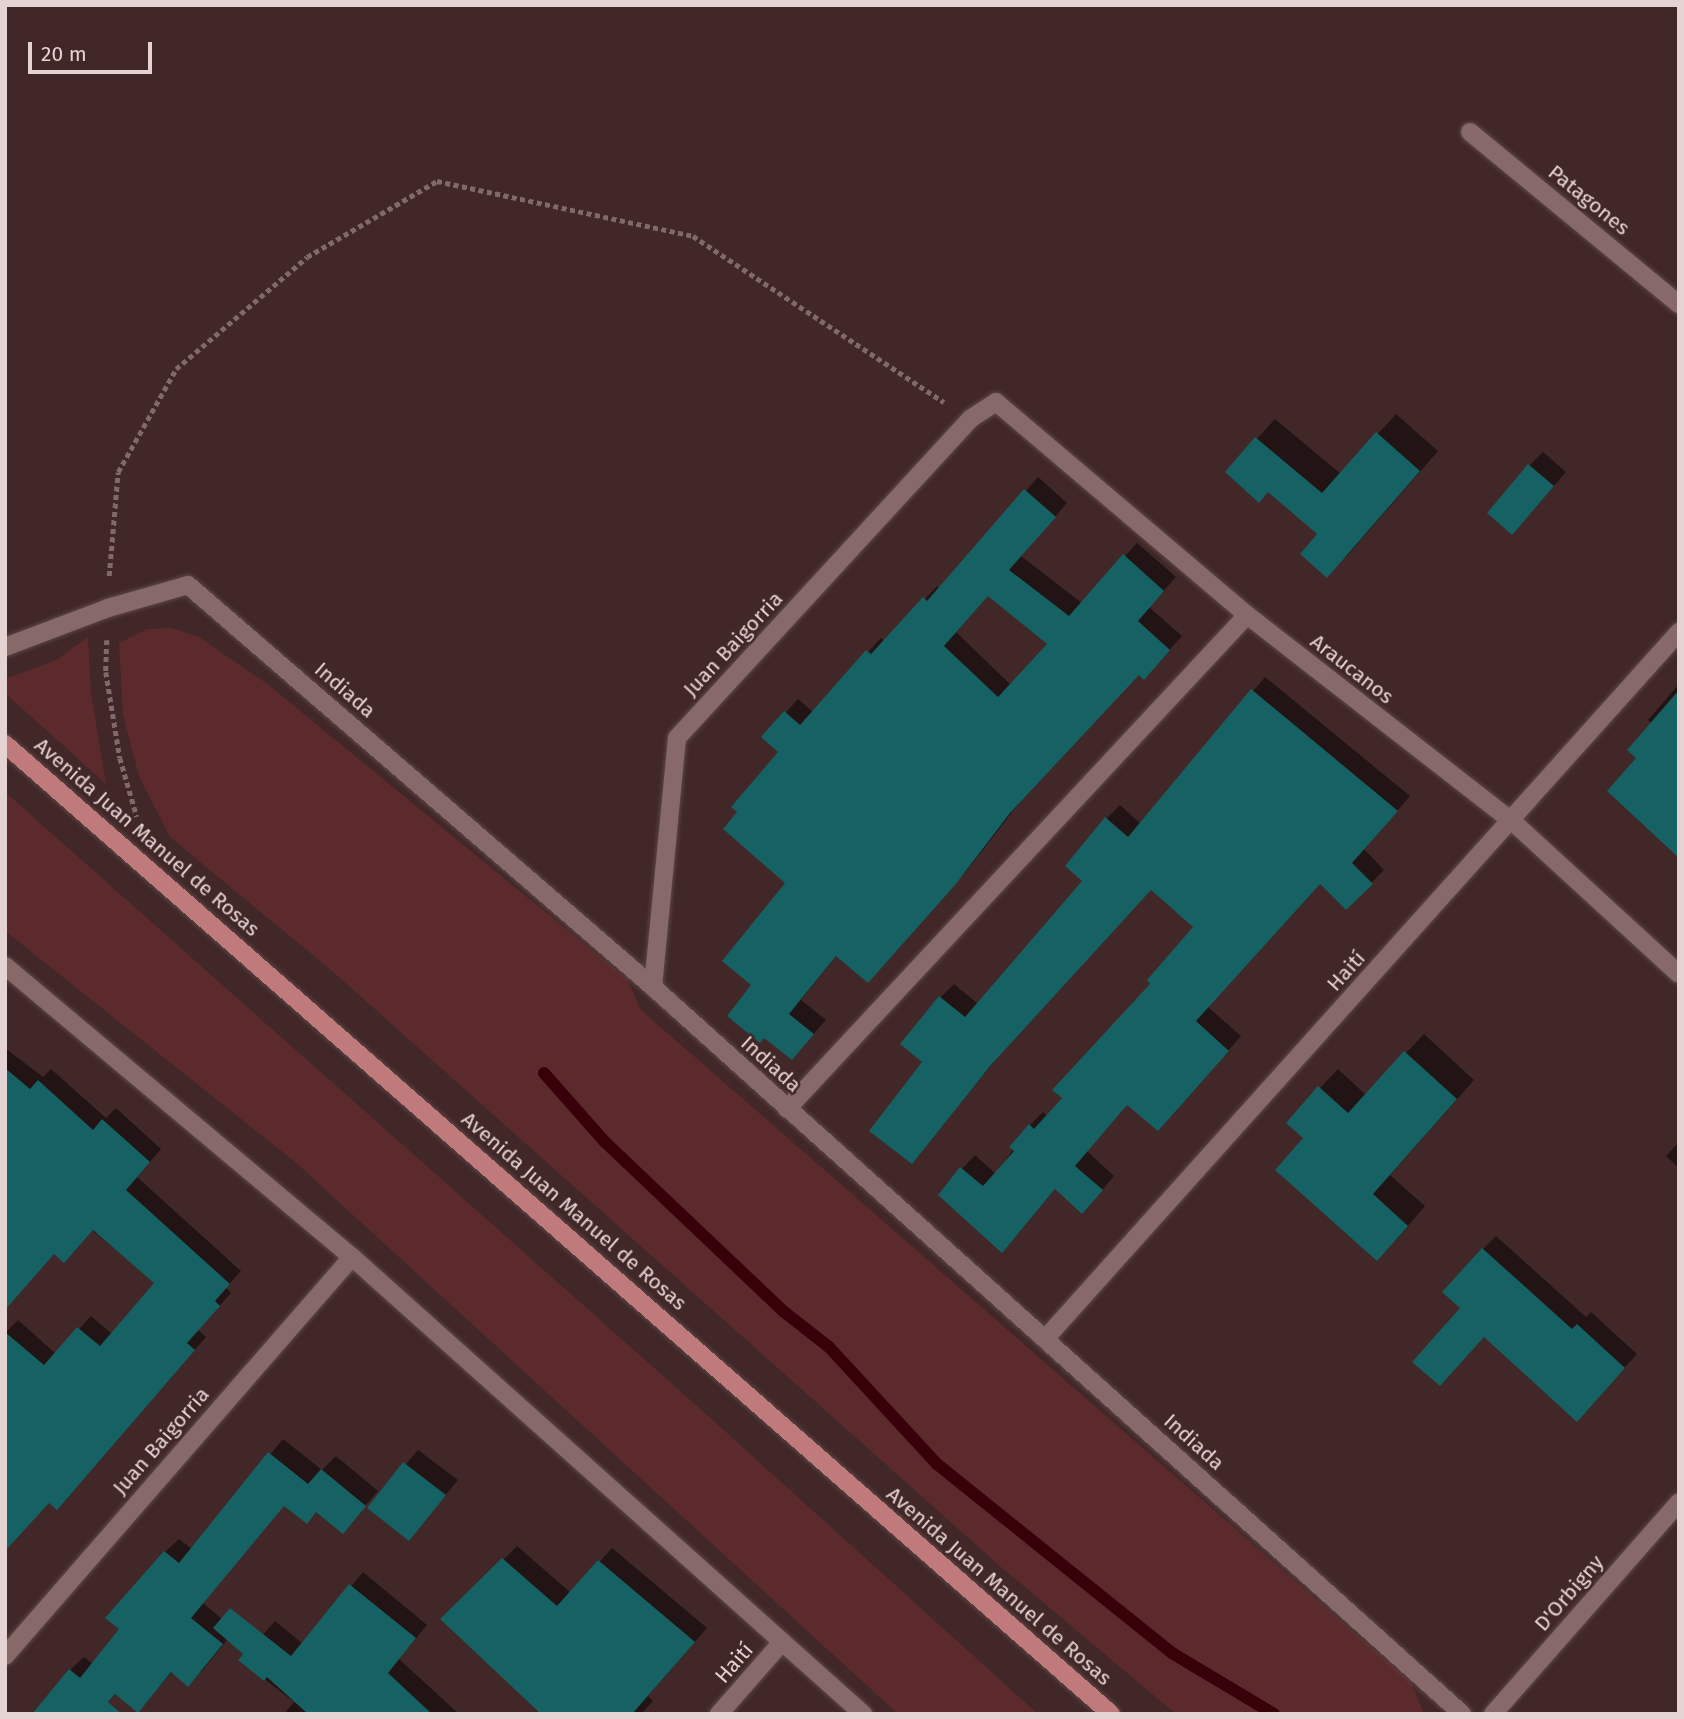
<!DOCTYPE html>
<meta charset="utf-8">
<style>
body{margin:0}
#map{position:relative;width:1684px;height:1719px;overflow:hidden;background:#412727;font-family:"Fira Sans",sans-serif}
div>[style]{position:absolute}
.green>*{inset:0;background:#5c2a2d}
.shadow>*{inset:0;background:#0007}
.stream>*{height:12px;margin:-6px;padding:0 6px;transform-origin:6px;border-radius:6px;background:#380009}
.building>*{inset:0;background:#156163}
.path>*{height:4.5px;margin-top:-2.25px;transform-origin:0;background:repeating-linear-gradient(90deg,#806969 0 5px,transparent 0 8.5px)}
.roads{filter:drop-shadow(0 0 2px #5c4647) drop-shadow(0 0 2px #5c4647)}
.minor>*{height:18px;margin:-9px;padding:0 9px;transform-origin:9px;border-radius:9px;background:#886969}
.primary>*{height:18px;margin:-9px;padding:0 9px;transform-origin:9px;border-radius:9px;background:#c07a7c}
span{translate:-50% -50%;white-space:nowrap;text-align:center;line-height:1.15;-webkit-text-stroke:5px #412727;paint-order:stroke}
.street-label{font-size:21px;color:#e5d3d3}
.frame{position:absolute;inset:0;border:7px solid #e5d3d3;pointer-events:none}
.scale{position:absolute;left:28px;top:42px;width:124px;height:32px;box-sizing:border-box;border:4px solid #e5d3d3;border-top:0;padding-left:9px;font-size:21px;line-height:24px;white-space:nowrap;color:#e5d3d3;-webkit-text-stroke:5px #412727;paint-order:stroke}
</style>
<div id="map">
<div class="green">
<div style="clip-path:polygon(171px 628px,199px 637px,266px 683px,627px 979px,641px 1010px,1411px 1682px,1424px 1714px,1176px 1714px,1001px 1567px,332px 971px,170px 837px,139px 776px,123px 715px,119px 643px,147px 629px)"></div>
<div style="clip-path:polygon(88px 637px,91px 693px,106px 784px,5px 693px,5px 679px,56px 660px)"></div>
<div style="clip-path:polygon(5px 792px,697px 1406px,1038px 1714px,898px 1714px,294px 1161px,5px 931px)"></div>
</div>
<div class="shadow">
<div style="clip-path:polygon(1396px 414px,1438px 451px,1346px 557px,1269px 490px,1227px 472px,1275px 419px,1341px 474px)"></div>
<div style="clip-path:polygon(1543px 452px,1566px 472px,1525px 519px,1529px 466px)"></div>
<div style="clip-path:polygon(evenodd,1038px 477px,1067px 503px,1021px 556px,1082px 603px,1137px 543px,1176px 577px,1149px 607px,1182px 636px,1144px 678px,1139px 673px,1023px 798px,968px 869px,881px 968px,837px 955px,801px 1000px,826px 1020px,792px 1058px,754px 985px,787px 882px,781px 752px,764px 737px,798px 699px,813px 712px,881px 638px,885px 642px,937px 586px,940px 589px,1038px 477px,989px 594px,1049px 644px,1011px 685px,956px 632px,989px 594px)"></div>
<div style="clip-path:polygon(1265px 677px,1410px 796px,1364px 849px,1384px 870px,1346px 908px,1321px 882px,1208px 1007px,1241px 1036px,1171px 1116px,1128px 1103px,1087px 1151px,1114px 1176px,1095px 1198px,1056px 1188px,1015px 1237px,962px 1169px,975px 1155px,996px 1174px,1030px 1125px,1043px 1112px,1047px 1116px,1064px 1097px,1195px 927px,1152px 888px,1004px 1050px,911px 1162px,924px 1061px,940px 998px,954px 984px,978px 1004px,1085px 881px,1107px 818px,1120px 805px,1141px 824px)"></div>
<div style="clip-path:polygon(1679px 684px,1679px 854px,1638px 758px,1652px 724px,1648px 720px)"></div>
<div style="clip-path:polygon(1424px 1034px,1474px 1080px,1390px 1175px,1425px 1206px,1395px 1241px,1305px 1138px,1320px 1088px,1338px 1069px,1366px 1095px)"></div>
<div style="clip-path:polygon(5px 1048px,43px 1077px,51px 1069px,106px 1118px,116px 1108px,161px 1149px,137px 1177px,241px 1271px,226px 1288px,231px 1293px,198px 1330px,206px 1337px,69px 1495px,49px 1501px,5px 1333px,18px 1320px,56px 1354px,91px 1316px,112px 1334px,156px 1283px,5px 1158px)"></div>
<div style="clip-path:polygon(1679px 1142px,1679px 1168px,1666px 1156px)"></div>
<div style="clip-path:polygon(1496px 1236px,1586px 1317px,1591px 1312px,1637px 1354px,1590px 1406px,1462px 1308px,1483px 1249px)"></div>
<div style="clip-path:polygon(283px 1439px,322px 1470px,336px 1456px,378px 1491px,343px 1531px,317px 1511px,307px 1521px,285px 1504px,203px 1603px,235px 1630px,202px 1671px,188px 1684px,172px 1672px,138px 1711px,116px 1693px,99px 1714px,70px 1670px,84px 1657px,93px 1664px,121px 1629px,165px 1552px,179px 1539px,192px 1549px)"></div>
<div style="clip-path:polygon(418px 1450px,458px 1480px,409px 1539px,370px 1508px)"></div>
<div style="clip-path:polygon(517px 1546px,571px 1593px,612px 1548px,707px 1628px,648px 1696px,653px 1701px,641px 1714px,544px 1714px,443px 1619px)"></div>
<div style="clip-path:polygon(363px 1572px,427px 1625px,399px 1659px,459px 1714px,284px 1714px,294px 1702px,240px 1660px,275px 1621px,303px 1644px)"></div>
</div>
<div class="stream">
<div style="left:544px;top:1073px;width:92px;rotate:48.5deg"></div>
<div style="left:605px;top:1142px;width:245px;rotate:43.5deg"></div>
<div style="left:783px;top:1311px;width:58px;rotate:38deg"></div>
<div style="left:829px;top:1347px;width:159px;rotate:47.3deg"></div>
<div style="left:937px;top:1464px;width:302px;rotate:38.8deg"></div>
<div style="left:1172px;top:1653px;width:119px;rotate:30.9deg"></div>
</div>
<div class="building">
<div style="clip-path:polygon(1376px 432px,1420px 471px,1327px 578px,1300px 554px,1317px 534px,1268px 492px,1259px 503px,1225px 472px,1255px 437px,1322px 493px)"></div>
<div style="clip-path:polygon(1528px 464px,1554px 486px,1512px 535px,1487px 513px)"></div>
<div style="clip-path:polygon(evenodd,1024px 489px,1056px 517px,1009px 570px,1069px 616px,1123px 554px,1164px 591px,1138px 621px,1170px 650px,1144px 680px,1139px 675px,1010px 813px,955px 885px,868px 983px,836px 956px,789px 1014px,814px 1034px,792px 1060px,764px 1038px,760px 1043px,727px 1016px,751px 985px,722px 961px,785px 883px,723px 829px,737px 812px,731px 807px,778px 752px,761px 737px,784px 711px,800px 725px,866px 650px,871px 654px,923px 597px,927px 601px,1024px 489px,988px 596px,1047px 644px,998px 697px,944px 646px,988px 596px)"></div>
<div style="clip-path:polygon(1251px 689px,1398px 811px,1352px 863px,1373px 884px,1346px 910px,1320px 884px,1196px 1021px,1229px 1051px,1158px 1131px,1127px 1105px,1075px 1166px,1103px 1190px,1082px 1214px,1055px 1189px,1002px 1253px,938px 1195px,960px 1167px,983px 1186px,1014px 1151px,1009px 1147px,1029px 1124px,1034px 1129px,1062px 1098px,1052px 1090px,1150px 984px,1147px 980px,1193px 927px,1151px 890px,991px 1065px,912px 1164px,869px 1131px,922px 1062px,900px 1044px,939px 996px,965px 1017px,1082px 881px,1065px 866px,1105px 817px,1128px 837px)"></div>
<div style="clip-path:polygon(1679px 690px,1679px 858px,1607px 791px,1636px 758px,1627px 750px)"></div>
<div style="clip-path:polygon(1404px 1051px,1457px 1099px,1373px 1194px,1408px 1226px,1377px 1261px,1275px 1170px,1303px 1138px,1286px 1123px,1318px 1086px,1348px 1113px)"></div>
<div style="clip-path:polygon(5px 1068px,30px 1089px,38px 1080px,93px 1130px,102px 1119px,150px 1162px,126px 1190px,230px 1284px,215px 1301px,220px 1306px,187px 1343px,195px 1350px,57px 1510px,49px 1503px,5px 1551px,5px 1332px,44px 1365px,77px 1327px,100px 1346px,154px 1283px,93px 1230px,64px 1263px,54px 1254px,5px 1310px)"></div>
<div style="clip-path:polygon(1482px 1248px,1572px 1329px,1577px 1324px,1625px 1368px,1577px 1422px,1484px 1337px,1440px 1386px,1412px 1362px,1460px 1308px,1442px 1292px)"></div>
<div style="clip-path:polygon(268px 1452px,308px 1484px,321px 1469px,366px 1506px,343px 1534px,316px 1512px,307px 1524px,284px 1506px,191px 1618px,223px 1644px,188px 1687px,171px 1672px,138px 1713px,115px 1694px,108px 1702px,122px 1714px,32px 1714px,69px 1669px,80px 1678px,119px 1629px,105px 1618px,164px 1551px,179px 1563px)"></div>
<div style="clip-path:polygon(403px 1462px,446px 1495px,409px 1541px,367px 1508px)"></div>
<div style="clip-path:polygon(502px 1558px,557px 1606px,598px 1560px,695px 1642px,632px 1714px,541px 1714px,440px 1619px)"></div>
<div style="clip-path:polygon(349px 1584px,416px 1638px,388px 1673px,432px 1714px,308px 1714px,267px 1677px,264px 1681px,238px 1660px,243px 1654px,213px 1628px,230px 1608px,291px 1656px)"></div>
</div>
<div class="path">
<div style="left:109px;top:576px;width:104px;rotate:-85.1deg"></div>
<div style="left:118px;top:472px;width:118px;rotate:-60.6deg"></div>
<div style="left:176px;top:369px;width:172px;rotate:-40.5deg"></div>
<div style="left:307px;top:257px;width:151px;rotate:-30.3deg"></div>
<div style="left:437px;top:181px;width:262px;rotate:12.1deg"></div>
<div style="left:693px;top:236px;width:301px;rotate:33.5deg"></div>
<div style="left:107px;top:640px;width:32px;rotate:92deg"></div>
<div style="left:106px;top:672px;width:87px;rotate:80.8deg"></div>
<div style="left:120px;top:758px;width:61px;rotate:73.9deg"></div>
</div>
<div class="roads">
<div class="minor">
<div style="left:1470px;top:132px;width:271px;rotate:39.5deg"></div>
<div style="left:5px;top:647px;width:110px;rotate:-20.7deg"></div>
<div style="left:108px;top:608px;width:83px;rotate:-16deg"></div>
<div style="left:188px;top:585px;width:615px;rotate:40.84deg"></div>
<div style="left:653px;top:987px;width:1088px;rotate:41.94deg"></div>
<div style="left:5px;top:966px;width:453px;rotate:40deg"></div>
<div style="left:352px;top:1257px;width:686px;rotate:41.81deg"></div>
<div style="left:653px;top:987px;width:250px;rotate:-84.5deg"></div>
<div style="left:677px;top:738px;width:433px;rotate:-47.4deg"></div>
<div style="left:970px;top:419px;width:31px;rotate:-33deg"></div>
<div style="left:996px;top:402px;width:329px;rotate:40.3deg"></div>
<div style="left:1247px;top:615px;width:336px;rotate:37.9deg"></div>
<div style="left:1512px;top:821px;width:226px;rotate:42.5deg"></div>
<div style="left:787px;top:1109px;width:675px;rotate:-47.04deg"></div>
<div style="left:1045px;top:1339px;width:950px;rotate:-48.12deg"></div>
<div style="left:5px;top:1656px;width:529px;rotate:-48.99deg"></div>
<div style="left:719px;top:1714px;width:96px;rotate:-48.8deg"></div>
<div style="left:1493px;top:1714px;width:282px;rotate:-48.7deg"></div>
</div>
<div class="primary">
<div style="left:5px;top:744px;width:1471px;rotate:41.25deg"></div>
</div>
</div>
<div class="street-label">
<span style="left:1589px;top:200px;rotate:39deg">Patagones</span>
<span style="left:733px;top:644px;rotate:-47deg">Juan Baigorria</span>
<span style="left:1352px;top:669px;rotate:38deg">Araucanos</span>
<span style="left:345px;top:690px;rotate:41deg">Indiada</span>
<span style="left:147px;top:837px;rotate:41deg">Avenida Juan Manuel de Rosas</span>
<span style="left:1346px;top:971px;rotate:-48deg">Haití</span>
<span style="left:771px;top:1064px;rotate:42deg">Indiada</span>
<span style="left:574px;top:1211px;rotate:41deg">Avenida Juan Manuel de Rosas</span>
<span style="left:161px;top:1441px;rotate:-49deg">Juan Baigorria</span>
<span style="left:1194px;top:1442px;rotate:42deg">Indiada</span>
<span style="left:999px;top:1586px;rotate:41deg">Avenida Juan Manuel de Rosas</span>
<span style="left:1569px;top:1593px;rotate:-49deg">D'Orbigny</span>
<span style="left:734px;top:1663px;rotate:-49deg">Haití</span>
</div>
<div class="frame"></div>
<div class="scale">20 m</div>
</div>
